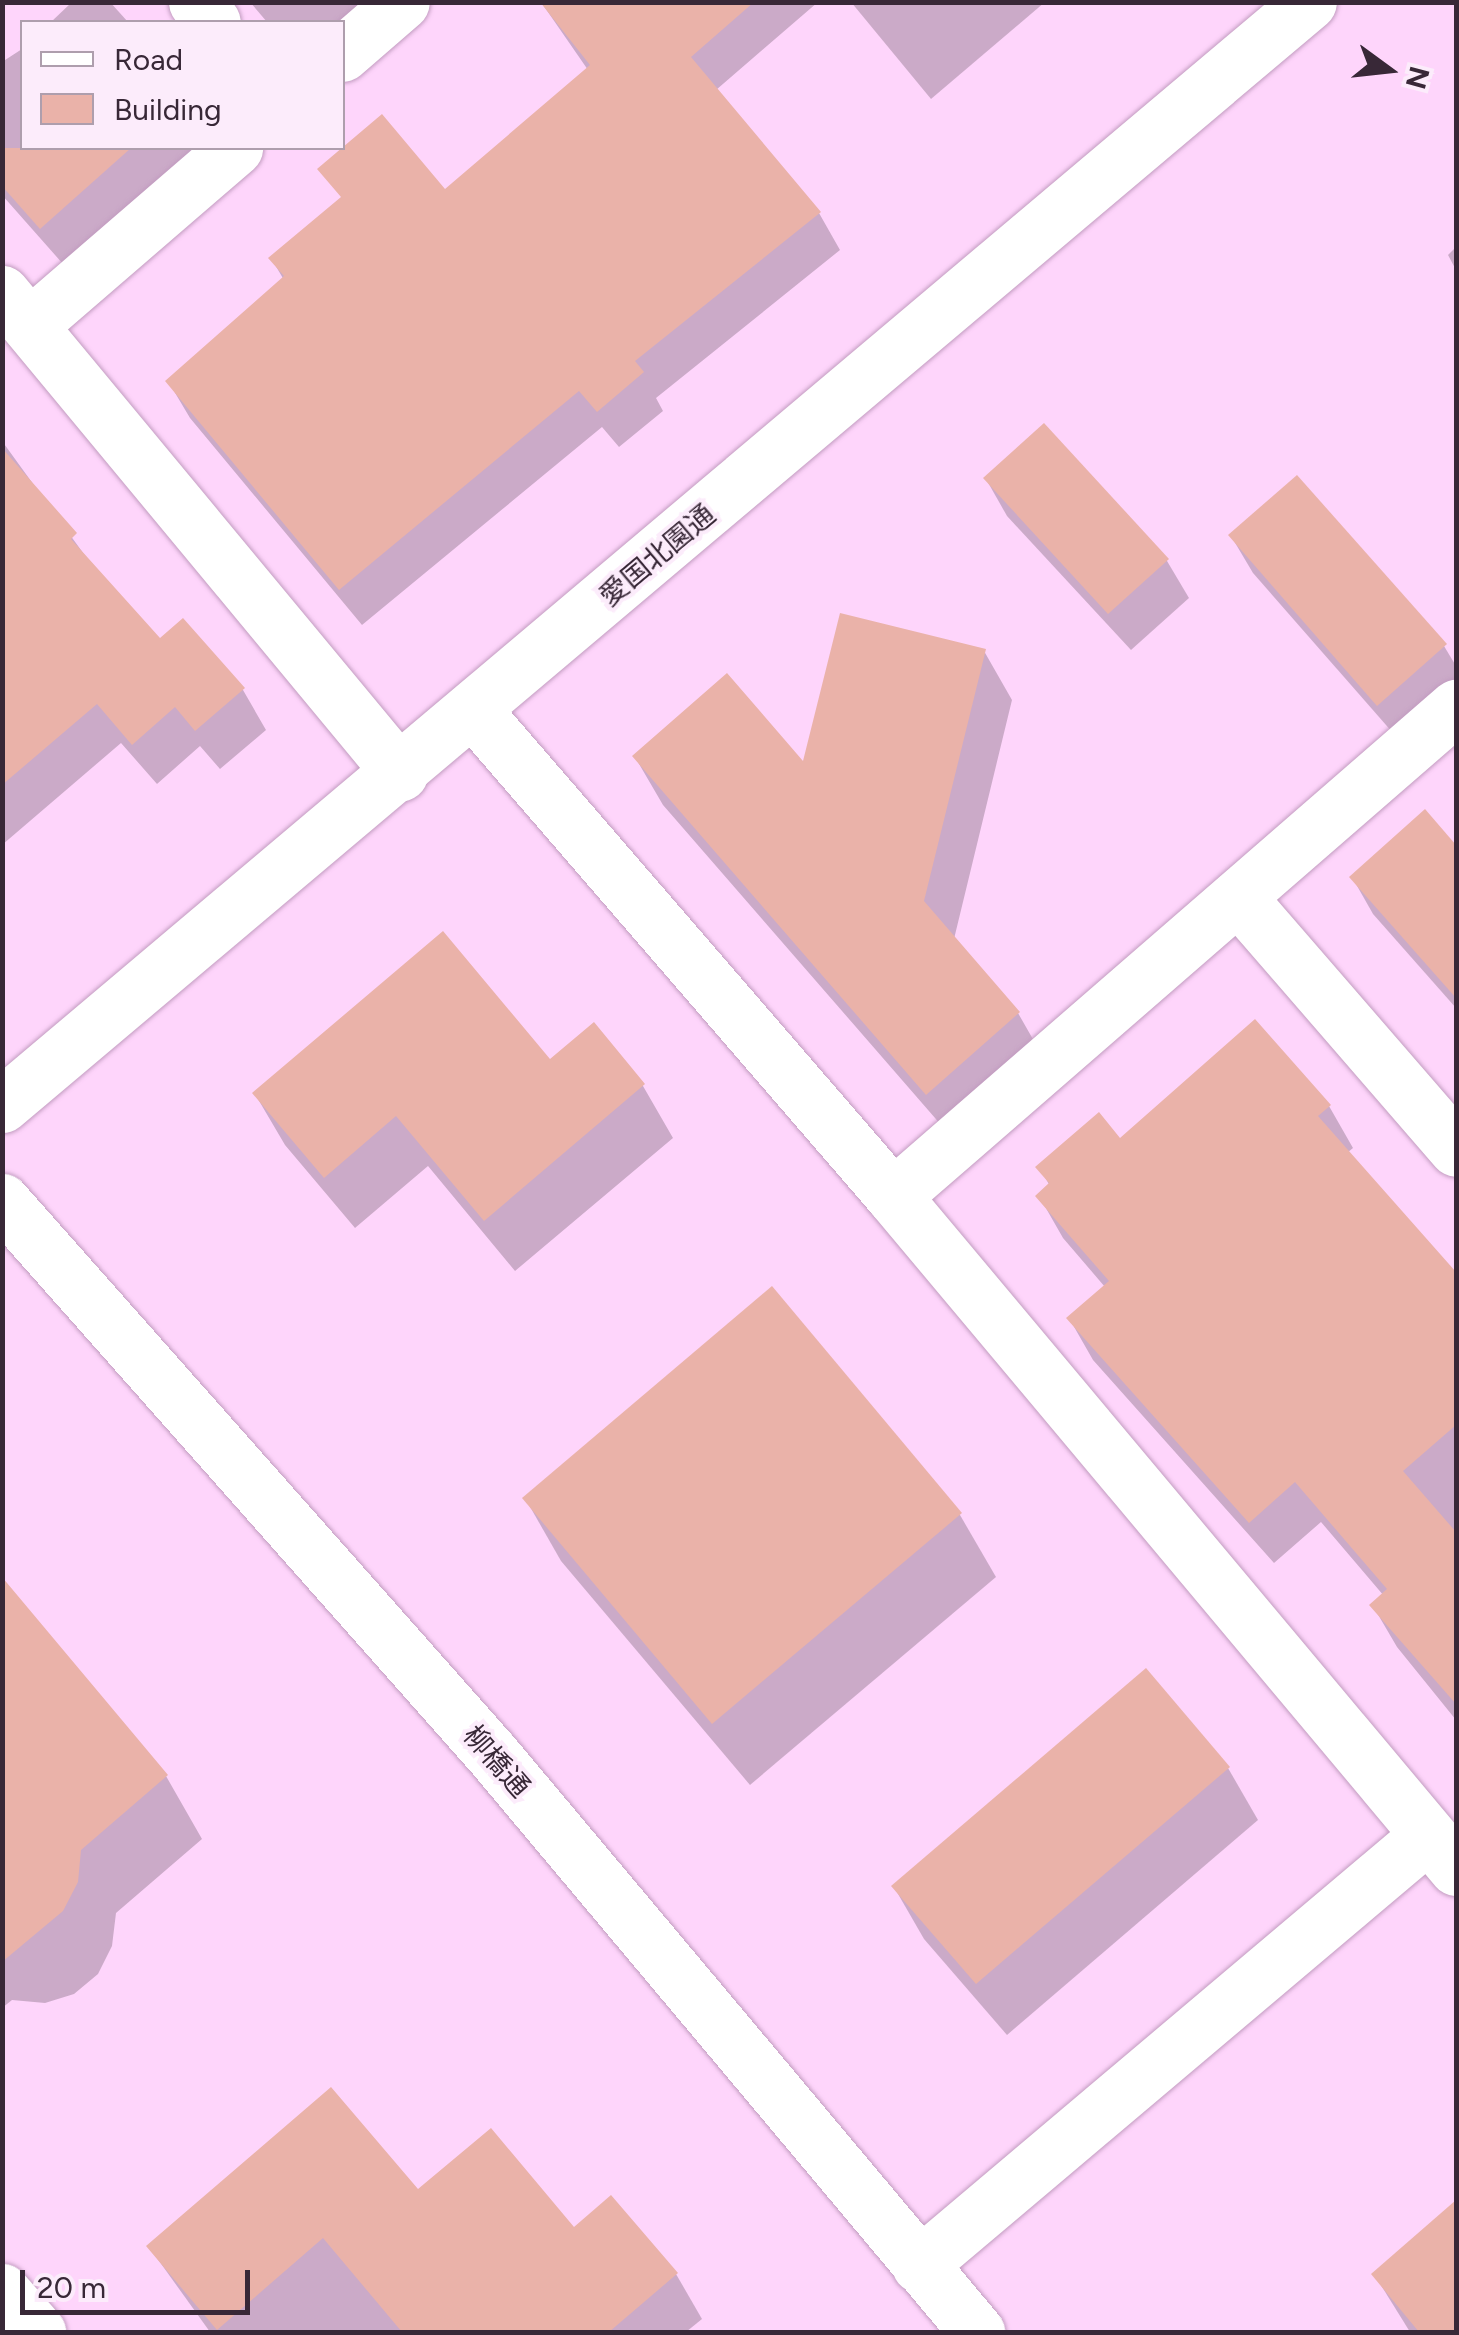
<!DOCTYPE html>
<meta charset="utf-8">
<style>
body{margin:0}
#map{position:relative;width:1459px;height:2335px;overflow:hidden;background:#fed5fb;font-family:Figtree,"Noto Sans JP",sans-serif}
div>[style]{position:absolute}
.shadow>*{inset:0;background:#0003}
.building>*{inset:0;background:#eab2a9}
.roads{filter:drop-shadow(0 0 2px #c29cc0) drop-shadow(0 0 2px #c29cc0)}
.minor>*{height:55px;margin:-27.5px;padding:0 27.5px;transform-origin:27.5px;border-radius:27.5px;background:#fff}
.tertiary>*{height:55px;margin:-27.5px;padding:0 27.5px;transform-origin:27.5px;border-radius:27.5px;background:#fff}
span{translate:-50% -50%;white-space:nowrap;text-align:center;line-height:1.15;-webkit-text-stroke:8px #fcecfb;paint-order:stroke}
.street-label{font-size:28px;color:#382837}
.frame{position:absolute;inset:0;border:5px solid #382837;pointer-events:none}
.legend{position:absolute;left:20px;top:20px;width:325px;height:130px;box-sizing:border-box;background:#fcecfb;border:2px solid #ae9ead;margin:0;padding:12px 18px;list-style:none;font-size:30px;color:#382837}
.legend li{display:flex;align-items:center;gap:20px;height:50px}
.legend b{width:50px;border:2px solid #ae9ead}
.north{position:absolute;left:1339px;top:20px;width:100px;height:100px;-webkit-text-stroke:8px #fcecfb;paint-order:stroke;rotate:105deg;font-size:28px;font-weight:700;line-height:40px;text-align:center;color:#382837}
.north::after{content:'';display:block;margin:auto;width:35px;height:45px;background:#382837;clip-path:polygon(50% 0,100% 100%,50% 72%,0 100%)}
.scale{position:absolute;left:20px;top:2270px;width:230px;height:45px;box-sizing:border-box;border:5px solid #382837;border-top:0;padding-left:12px;font-size:30px;line-height:35px;white-space:nowrap;color:#382837;-webkit-text-stroke:8px #fcecfb;paint-order:stroke}
</style>
<div id="map">
<div class="shadow">
<div style="clip-path:polygon(72px 2px,110px 2px,128px 22px,51px 22px)"></div>
<div style="clip-path:polygon(250px 2px,367px 2px,342px 22px,267px 22px)"></div>
<div style="clip-path:polygon(541px 2px,818px 2px,716px 90px,819px 213px,840px 250px,656px 398px,663px 411px,619px 447px,602px 427px,362px 625px,190px 418px,168px 381px,284px 280px,271px 258px,444px 192px,588px 70px)"></div>
<div style="clip-path:polygon(851px 2px,1045px 2px,931px 99px)"></div>
<div style="clip-path:polygon(22px 49px,22px 148px,196px 148px,63px 264px,2px 195px,2px 62px)"></div>
<div style="clip-path:polygon(1456px 247px,1456px 270px,1448px 255px)"></div>
<div style="clip-path:polygon(1044px 427px,1167px 561px,1189px 598px,1131px 650px,1007px 516px,986px 479px)"></div>
<div style="clip-path:polygon(2px 441px,94px 568px,160px 641px,243px 690px,266px 730px,220px 769px,200px 746px,157px 784px,121px 743px,2px 845px)"></div>
<div style="clip-path:polygon(1231px 536px,1444px 646px,1456px 666px,1456px 691px,1400px 741px,1253px 573px)"></div>
<div style="clip-path:polygon(984px 651px,1012px 700px,954px 939px,1018px 1013px,1046px 1062px,955px 1141px,663px 805px,635px 757px,804px 767px)"></div>
<div style="clip-path:polygon(1424px 813px,1456px 849px,1456px 1008px,1373px 914px,1352px 877px)"></div>
<div style="clip-path:polygon(593px 1026px,643px 1086px,673px 1138px,515px 1271px,428px 1166px,355px 1228px,285px 1145px,255px 1094px,550px 1062px)"></div>
<div style="clip-path:polygon(1329px 1106px,1353px 1148px,1347px 1153px,1456px 1281px,1456px 1720px,1397px 1647px,1373px 1606px,1384px 1596px,1321px 1522px,1274px 1563px,1093px 1360px,1069px 1318px,1105px 1287px,1063px 1238px,1039px 1196px,1050px 1186px,1039px 1167px,1120px 1141px)"></div>
<div style="clip-path:polygon(771px 1290px,960px 1515px,996px 1577px,750px 1785px,561px 1561px,525px 1498px)"></div>
<div style="clip-path:polygon(2px 1582px,166px 1776px,202px 1839px,116px 1913px,112px 1946px,98px 1974px,74px 1994px,45px 2003px,12px 2000px,2px 2008px)"></div>
<div style="clip-path:polygon(1228px 1768px,1258px 1820px,1007px 2035px,924px 1939px,894px 1887px)"></div>
<div style="clip-path:polygon(417px 2193px,574px 2230px,676px 2274px,702px 2319px,686px 2332px,210px 2332px,149px 2247px)"></div>
<div style="clip-path:polygon(1456px 2203px,1456px 2332px,1410px 2332px,1374px 2274px)"></div>
</div>
<div class="building">
<div style="clip-path:polygon(540px 2px,754px 2px,691px 57px,821px 212px,635px 361px,644px 372px,597px 412px,579px 391px,339px 590px,165px 381px,284px 276px,268px 258px,341px 197px,317px 169px,382px 114px,445px 189px,590px 65px)"></div>
<div style="clip-path:polygon(2px 148px,131px 148px,40px 229px,2px 186px)"></div>
<div style="clip-path:polygon(1044px 423px,1169px 559px,1108px 614px,983px 478px)"></div>
<div style="clip-path:polygon(2px 448px,77px 533px,71px 539px,160px 638px,183px 618px,245px 688px,195px 731px,175px 707px,132px 745px,97px 704px,2px 785px)"></div>
<div style="clip-path:polygon(1297px 475px,1447px 644px,1377px 706px,1228px 535px)"></div>
<div style="clip-path:polygon(840px 613px,986px 649px,924px 901px,1020px 1012px,926px 1095px,632px 756px,727px 673px,803px 761px)"></div>
<div style="clip-path:polygon(1425px 809px,1456px 845px,1456px 998px,1349px 877px)"></div>
<div style="clip-path:polygon(443px 931px,550px 1059px,594px 1022px,645px 1084px,484px 1221px,396px 1116px,324px 1178px,252px 1093px)"></div>
<div style="clip-path:polygon(1255px 1019px,1331px 1105px,1318px 1116px,1456px 1272px,1456px 1425px,1403px 1471px,1456px 1532px,1456px 1704px,1369px 1605px,1387px 1589px,1295px 1482px,1249px 1523px,1066px 1318px,1109px 1281px,1035px 1196px,1049px 1183px,1035px 1167px,1099px 1112px,1120px 1138px)"></div>
<div style="clip-path:polygon(772px 1286px,962px 1513px,712px 1724px,522px 1498px)"></div>
<div style="clip-path:polygon(2px 1577px,168px 1775px,81px 1850px,78px 1882px,63px 1911px,2px 1962px)"></div>
<div style="clip-path:polygon(1146px 1668px,1230px 1767px,976px 1984px,891px 1886px)"></div>
<div style="clip-path:polygon(331px 2087px,418px 2189px,491px 2128px,574px 2227px,611px 2195px,678px 2273px,609px 2332px,402px 2332px,323px 2238px,217px 2330px,146px 2246px)"></div>
<div style="clip-path:polygon(1456px 2200px,1456px 2332px,1419px 2332px,1371px 2274px)"></div>
</div>
<div class="roads">
<div class="minor">
<div style="left:196px;top:2px;width:26px;rotate:50deg"></div>
<div style="left:342px;top:54px;width:79px;rotate:-40.9deg"></div>
<div style="left:2px;top:293px;width:624px;rotate:50.34deg"></div>
<div style="left:30px;top:325px;width:271px;rotate:-40.8deg"></div>
<div style="left:473px;top:710px;width:642px;rotate:49.17deg"></div>
<div style="left:893px;top:1196px;width:877px;rotate:50.04deg"></div>
<div style="left:1238px;top:897px;width:333px;rotate:49.1deg"></div>
<div style="left:893px;top:1196px;width:746px;rotate:-40.98deg"></div>
<div style="left:919px;top:2265px;width:666px;rotate:-40.19deg"></div>
<div style="left:2px;top:2291px;width:55px;rotate:48.7deg"></div>
</div>
<div class="tertiary">
<div style="left:2px;top:1105px;width:1710px;rotate:-40.16deg"></div>
<div style="left:2px;top:1201px;width:739px;rotate:48.46deg"></div>
<div style="left:492px;top:1754px;width:755px;rotate:50deg"></div>
</div>
</div>
<div class="street-label">
<span style="left:657px;top:555px;rotate:-40deg">愛国北園通</span>
<span style="left:497px;top:1761px;rotate:49deg">柳橋通</span>
</div>
<div class="frame"></div>
<ul class="legend">
<li><b style="height:12px;background:#fff"></b>Road</li>
<li><b style="height:28px;background:#eab2a9"></b>Building</li>
</ul>
<div class="north">N</div>
<div class="scale">20 m</div>
</div>
